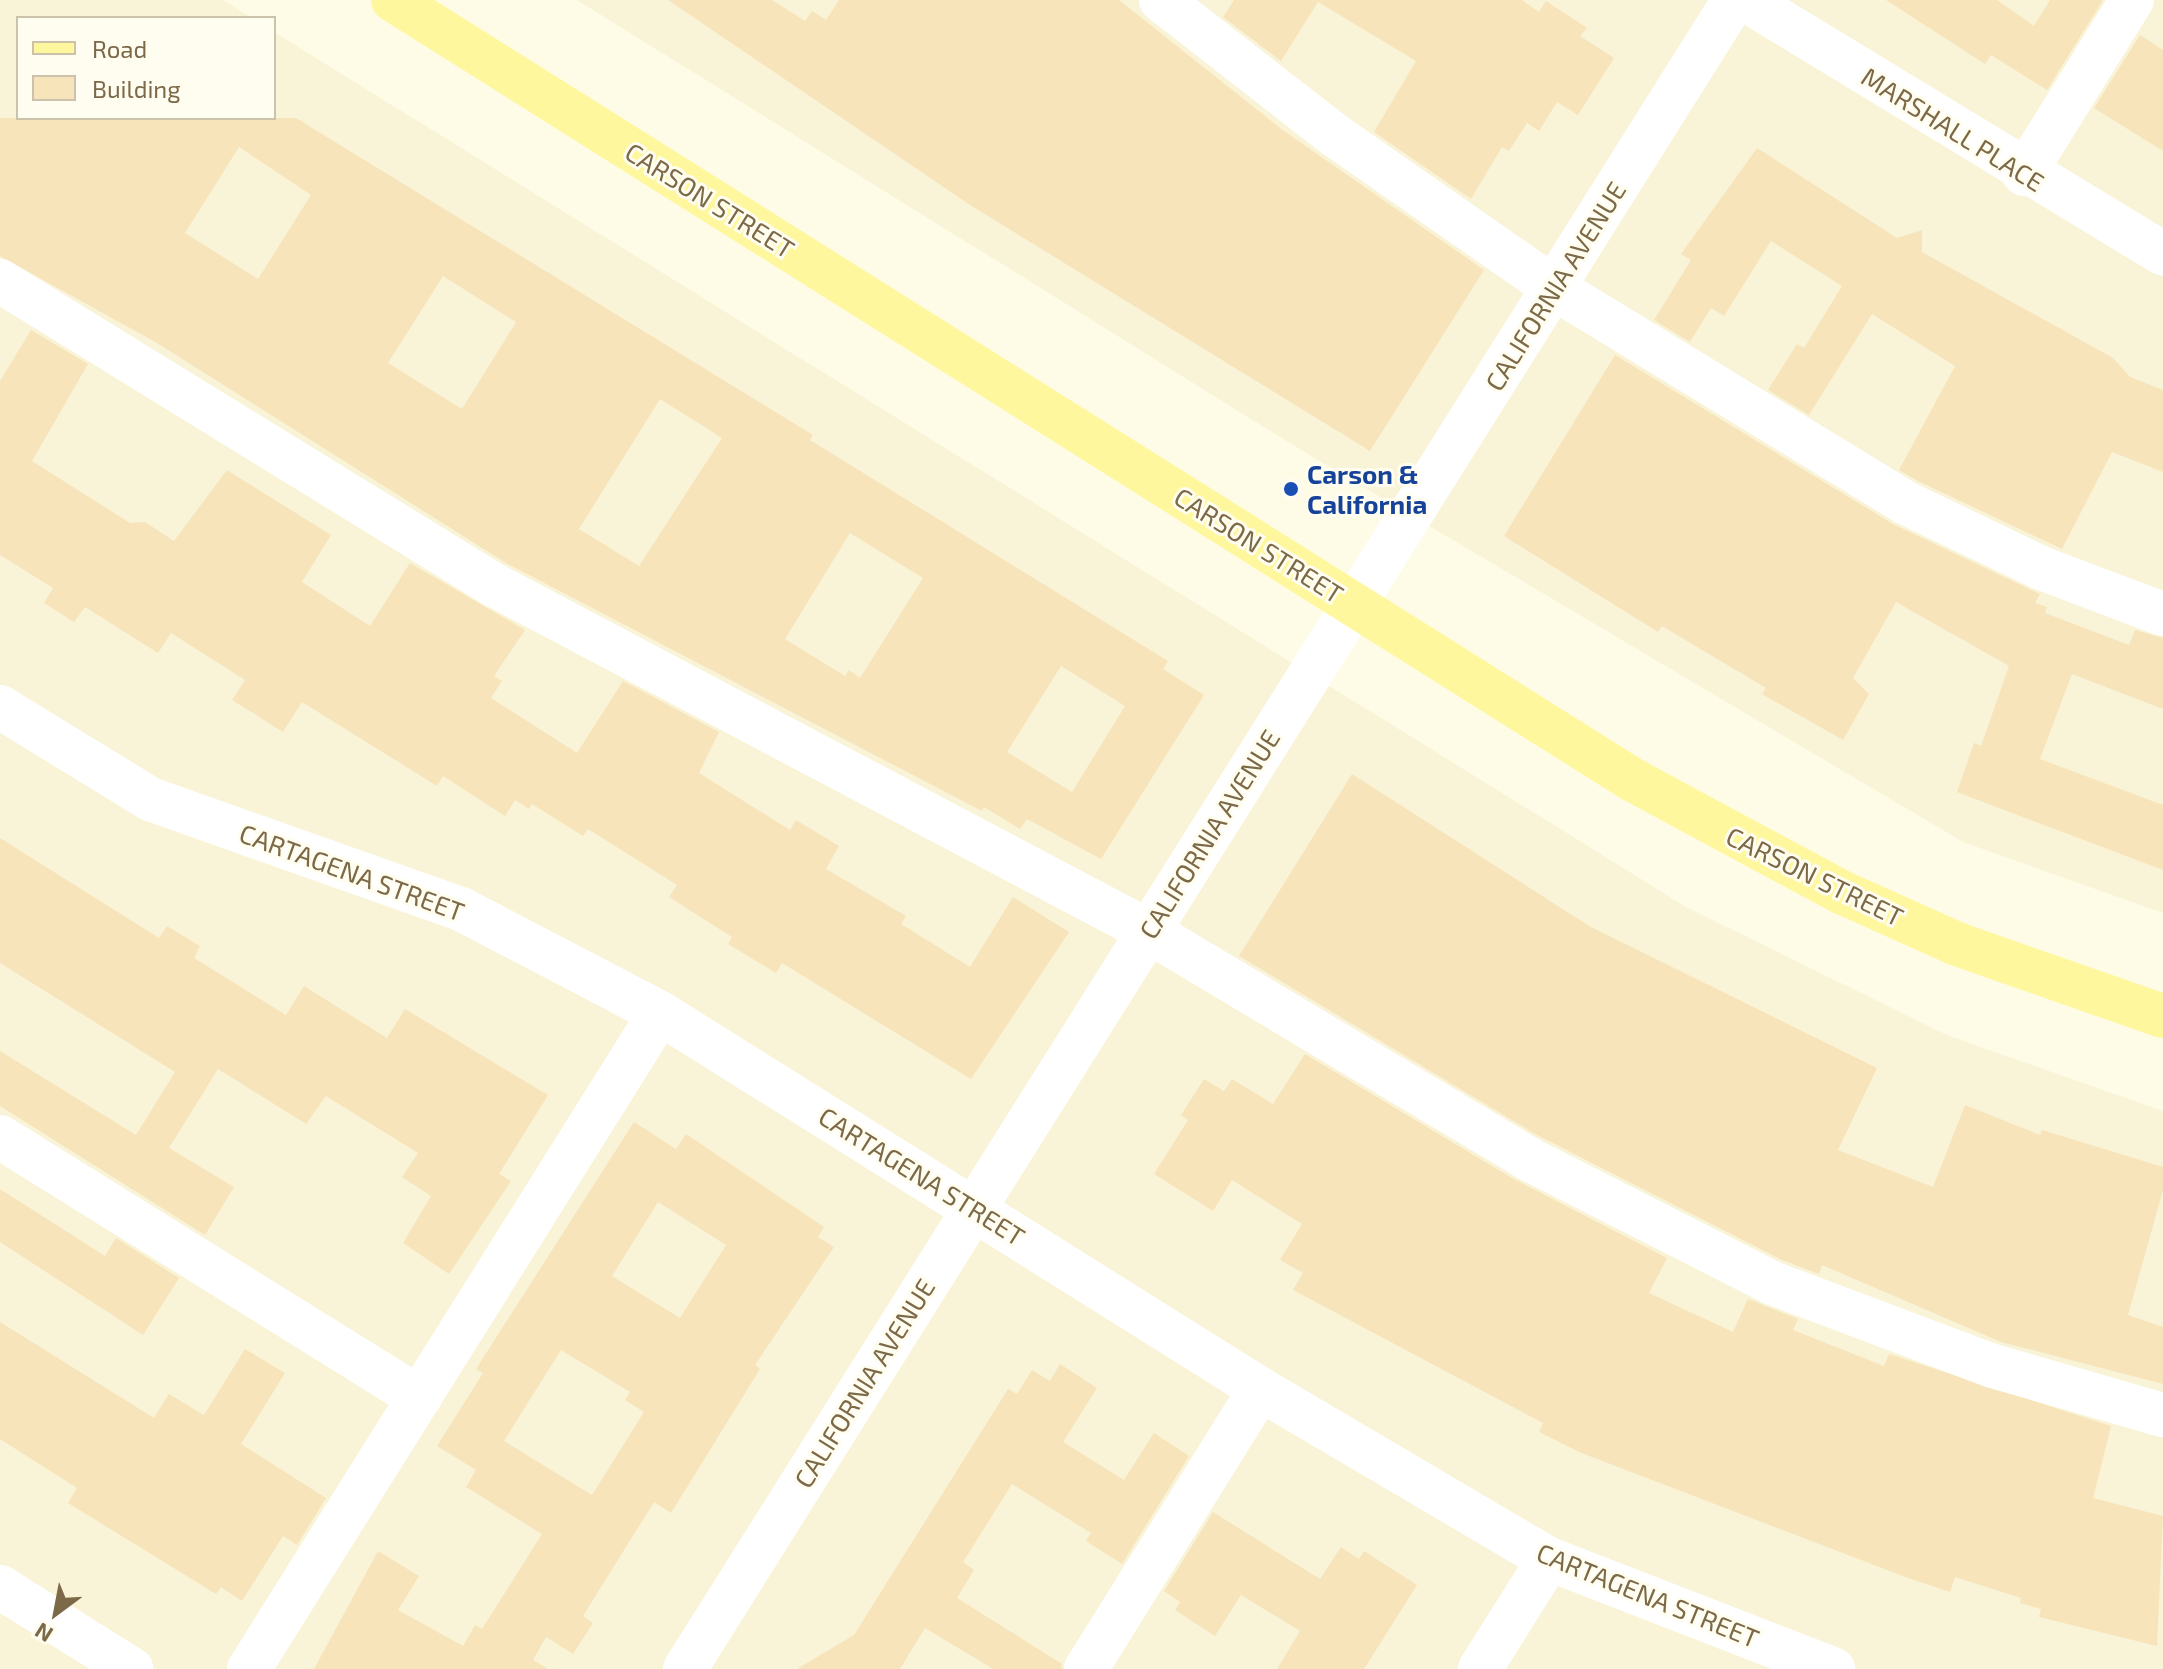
<!DOCTYPE html>
<style>
body{margin:0}
#map{position:relative;width:2163px;height:1669px;overflow:hidden;background:#fefce7;font-family:"Exo 2",sans-serif}
div>[style]{position:absolute}
.residential>*{inset:0;background:#f9f4d7}
.building>*{inset:0;background:#f7e4bb}
.minor>*{height:44px;margin:-22px;padding:0 22px;transform-origin:22px;border-radius:22px;background:#fff}
.major>*{height:44px;margin:-22px;padding:0 22px;transform-origin:22px;border-radius:22px;background:#fff79d}
.dots>*{width:22px;height:22px;translate:-50% -50%;box-sizing:border-box;border:4px solid #fffdef;border-radius:50%}
span{translate:-50% -50%;white-space:nowrap;text-align:center;line-height:1.15;-webkit-text-stroke:6px #fffdef;paint-order:stroke}
.street-label{font-size:26px;color:#7c6948}
.transit-label{font-size:26px;color:#164399;font-weight:700}
.left{translate:0 -50%;text-align:left}
.legend{position:absolute;left:16px;top:16px;width:260px;height:104px;box-sizing:border-box;background:#fffdef;border:2px solid #cbc2ac;margin:0;padding:10px 14px;list-style:none;font-size:24px;color:#7c6948}
.legend li{display:flex;align-items:center;gap:16px;height:40px}
.legend b{width:40px;border:2px solid #cbc2ac}
.north{position:absolute;left:16px;top:1573px;width:80px;height:80px;-webkit-text-stroke:6px #fffdef;paint-order:stroke;rotate:212deg;font-size:22px;font-weight:700;line-height:32px;text-align:center;color:#7c6948}
.north::after{content:'';display:block;margin:auto;width:28px;height:36px;background:#7c6948;clip-path:polygon(50% 0,100% 100%,50% 72%,0 100%)}
</style>
<div id="map">
<div class="residential">
<div style="clip-path:polygon(0 0,223px 0,252px 18px,18px 18px,18px 118px,274px 118px,274px 32px,1686px 907px,1949px 1036px,2163px 1111px,2163px 1669px,0 1669px)"></div>
<div style="clip-path:polygon(577px 0,2163px 0,2163px 913px,1963px 842px,1301px 450px)"></div>
</div>
<div class="building">
<div style="clip-path:polygon(668px 0,772px 0,805px 21px,812px 11px,826px 20px,839px 0,1119px 0,1284px 131px,1484px 270px,1370px 451px,970px 205px)"></div>
<div style="clip-path:polygon(1234px 0,1522px 0,1539px 12px,1546px 1px,1587px 28px,1580px 36px,1614px 58px,1578px 115px,1557px 102px,1539px 131px,1527px 123px,1509px 151px,1502px 147px,1471px 199px,1374px 132px,1416px 61px,1318px 2px,1281px 61px,1223px 17px)"></div>
<div style="clip-path:polygon(1886px 0,1997px 0,2034px 26px,2050px 0,2103px 0,2047px 90px,1991px 55px,1985px 64px)"></div>
<div style="clip-path:polygon(2140px 35px,2163px 50px,2163px 151px,2094px 108px)"></div>
<div style="clip-path:polygon(evenodd,0 118px,296px 118px,813px 435px,810px 440px,1168px 661px,1163px 669px,1204px 695px,1101px 859px,1027px 819px,1020px 829px,984px 807px,982px 811px,506px 563px,157px 343px,0 256px,0 118px,239px 147px,311px 195px,258px 279px,185px 233px,239px 147px,0 118px,443px 276px,516px 322px,462px 409px,388px 363px,443px 276px,0 118px,660px 399px,722px 438px,639px 566px,579px 529px,660px 399px,0 118px,850px 533px,923px 578px,860px 678px,849px 670px,845px 676px,785px 639px,850px 533px,0 118px,1061px 666px,1125px 706px,1072px 792px,1007px 752px,1061px 666px)"></div>
<div style="clip-path:polygon(1757px 148px,1897px 238px,1922px 230px,1922px 252px,2113px 358px,2130px 377px,2163px 390px,2163px 472px,2112px 452px,2062px 549px,1918px 481px,1899px 470px,1955px 366px,1872px 314px,1809px 415px,1768px 390px,1797px 344px,1804px 348px,1842px 286px,1771px 241px,1724px 316px,1711px 308px,1690px 342px,1654px 320px,1691px 260px,1681px 254px)"></div>
<div style="clip-path:polygon(31px 330px,88px 364px,32px 461px,130px 523px,145px 522px,174px 541px,227px 470px,331px 535px,302px 582px,370px 626px,410px 563px,525px 630px,494px 676px,502px 681px,491px 698px,577px 753px,623px 681px,719px 732px,699px 773px,790px 830px,796px 820px,839px 846px,826px 869px,906px 916px,901px 924px,970px 967px,1013px 897px,1069px 932px,971px 1079px,782px 963px,776px 973px,728px 944px,732px 937px,669px 897px,677px 885px,588px 829px,583px 836px,532px 804px,529px 809px,515px 800px,505px 816px,443px 776px,437px 786px,302px 702px,283px 732px,232px 700px,245px 680px,171px 633px,158px 653px,85px 607px,74px 622px,44px 603px,53px 588px,0 555px,0 381px)"></div>
<div style="clip-path:polygon(1615px 355px,1893px 524px,2040px 594px,2035px 603px,2047px 607px,2045px 613px,2129px 645px,2135px 630px,2163px 638px,2163px 709px,2072px 674px,2040px 759px,2163px 805px,2163px 870px,1957px 792px,1974px 743px,1981px 746px,2009px 666px,1896px 602px,1853px 678px,1869px 694px,1843px 740px,1762px 694px,1766px 688px,1662px 626px,1658px 632px,1504px 536px)"></div>
<div style="clip-path:polygon(1352px 774px,1589px 926px,1877px 1068px,1838px 1150px,1933px 1187px,1965px 1105px,2040px 1135px,2042px 1130px,2163px 1167px,2163px 1190px,2128px 1315px,2163px 1327px,2163px 1384px,2001px 1342px,1822px 1265px,1819px 1274px,1782px 1260px,1537px 1135px,1239px 956px)"></div>
<div style="clip-path:polygon(0 838px,159px 938px,167px 926px,200px 946px,194px 958px,286px 1015px,304px 986px,387px 1038px,405px 1009px,548px 1095px,499px 1174px,511px 1181px,449px 1274px,403px 1243px,431px 1196px,402px 1177px,418px 1153px,326px 1096px,306px 1124px,218px 1069px,169px 1148px,234px 1187px,205px 1235px,0 1106px,0 1051px,136px 1135px,175px 1072px,0 963px)"></div>
<div style="clip-path:polygon(1305px 1054px,1512px 1178px,1667px 1258px,1649px 1293px,1733px 1332px,1748px 1299px,1798px 1319px,1793px 1330px,1884px 1366px,1889px 1354px,2111px 1426px,2093px 1498px,2163px 1516px,2157px 1646px,2039px 1617px,2041px 1609px,2020px 1603px,2021px 1598px,1955px 1577px,1950px 1592px,1908px 1578px,1579px 1452px,1539px 1432px,1543px 1423px,1293px 1290px,1303px 1273px,1280px 1260px,1302px 1224px,1232px 1180px,1213px 1211px,1154px 1174px,1188px 1120px,1181px 1115px,1204px 1079px,1224px 1091px,1232px 1079px,1273px 1104px)"></div>
<div style="clip-path:polygon(evenodd,634px 1122px,676px 1149px,686px 1134px,824px 1227px,818px 1237px,834px 1247px,755px 1365px,760px 1369px,671px 1513px,654px 1502px,583px 1616px,593px 1623px,573px 1654px,546px 1637px,533px 1660px,548px 1669px,314px 1669px,378px 1551px,419px 1576px,398px 1610px,463px 1646px,475px 1625px,482px 1629px,542px 1534px,466px 1487px,476px 1470px,437px 1446px,483px 1373px,476px 1369px,634px 1122px,658px 1202px,726px 1245px,680px 1318px,612px 1276px,658px 1202px,634px 1122px,561px 1350px,630px 1392px,625px 1400px,644px 1412px,592px 1495px,504px 1441px,561px 1350px)"></div>
<div style="clip-path:polygon(0 1189px,105px 1256px,116px 1238px,179px 1278px,143px 1335px,0 1242px)"></div>
<div style="clip-path:polygon(0 1322px,154px 1418px,169px 1394px,204px 1415px,245px 1349px,285px 1373px,241px 1444px,326px 1498px,297px 1545px,283px 1536px,242px 1601px,221px 1587px,216px 1594px,68px 1503px,77px 1488px,0 1439px)"></div>
<div style="clip-path:polygon(1060px 1364px,1097px 1388px,1063px 1442px,1124px 1480px,1154px 1433px,1189px 1456px,1122px 1564px,1086px 1541px,1091px 1533px,1012px 1484px,963px 1562px,974px 1570px,957px 1598px,1062px 1664px,1061px 1669px,993px 1669px,925px 1628px,900px 1669px,797px 1669px,854px 1635px,1008px 1389px,1017px 1394px,1032px 1370px,1050px 1381px)"></div>
<div style="clip-path:polygon(1213px 1512px,1320px 1579px,1341px 1547px,1359px 1559px,1364px 1551px,1417px 1585px,1364px 1669px,1277px 1669px,1300px 1631px,1241px 1595px,1215px 1636px,1175px 1610px,1180px 1602px,1164px 1591px)"></div>
</div>
<div class="minor">
<div style="left:1161px;top:0;width:222px;rotate:37.9deg"></div>
<div style="left:1336px;top:136px;width:266px;rotate:34.9deg"></div>
<div style="left:1554px;top:288px;width:412px;rotate:31.4deg"></div>
<div style="left:1906px;top:503px;width:150px;rotate:25.7deg"></div>
<div style="left:2041px;top:568px;width:130px;rotate:20.7deg"></div>
<div style="left:1746px;top:0;width:488px;rotate:31.3deg"></div>
<div style="left:2024px;top:174px;width:205px;rotate:-58.2deg"></div>
<div style="left:0;top:281px;width:580px;rotate:31.61deg"></div>
<div style="left:494px;top:585px;width:740px;rotate:27.88deg"></div>
<div style="left:1148px;top:931px;width:440px;rotate:30.9deg"></div>
<div style="left:1525px;top:1157px;width:277px;rotate:27deg"></div>
<div style="left:1772px;top:1283px;width:236px;rotate:20.6deg"></div>
<div style="left:1993px;top:1366px;width:177px;rotate:16.1deg"></div>
<div style="left:0;top:707px;width:176px;rotate:31.5deg"></div>
<div style="left:150px;top:799px;width:332px;rotate:19.5deg"></div>
<div style="left:463px;top:910px;width:222px;rotate:27.6deg"></div>
<div style="left:660px;top:1013px;width:708px;rotate:32.07deg"></div>
<div style="left:1260px;top:1389px;width:335px;rotate:30.5deg"></div>
<div style="left:1549px;top:1559px;width:305px;rotate:21.2deg"></div>
<div style="left:0;top:1137px;width:494px;rotate:31.9deg"></div>
<div style="left:0;top:1587px;width:155px;rotate:32deg"></div>
<div style="left:249px;top:1669px;width:774px;rotate:-57.93deg"></div>
<div style="left:685px;top:1669px;width:1971px;rotate:-57.85deg"></div>
<div style="left:1086px;top:1669px;width:330px;rotate:-58.1deg"></div>
<div style="left:1480px;top:1669px;width:130px;rotate:-57.9deg"></div>
</div>
<div class="major">
<div style="left:393px;top:0;width:1465px;rotate:32.17deg"></div>
<div style="left:1633px;top:780px;width:236px;rotate:28.3deg"></div>
<div style="left:1841px;top:892px;width:127px;rotate:24.1deg"></div>
<div style="left:1957px;top:944px;width:218px;rotate:19.3deg"></div>
</div>
<div class="dots">
<div style="left:1291px;top:489px;background:#1a4fb4"></div>
</div>
<div class="street-label">
<span style="left:1953px;top:129px;rotate:32deg">MARSHALL PLACE</span>
<span style="left:710px;top:200px;rotate:32deg">CARSON STREET</span>
<span style="left:1555px;top:286px;rotate:-58deg">CALIFORNIA AVENUE</span>
<span style="left:1259px;top:545px;rotate:32deg">CARSON STREET</span>
<span style="left:1209px;top:834px;rotate:-58deg">CALIFORNIA AVENUE</span>
<span style="left:352px;top:872px;rotate:20deg">CARTAGENA STREET</span>
<span style="left:1815px;top:876px;rotate:26deg">CARSON STREET</span>
<span style="left:922px;top:1176px;rotate:32deg">CARTAGENA STREET</span>
<span style="left:864px;top:1383px;rotate:-58deg">CALIFORNIA AVENUE</span>
<span style="left:1648px;top:1595px;rotate:22deg">CARTAGENA STREET</span>
</div>
<div class="transit-label">
<span class="left" style="left:1307px;top:489px">Carson &amp;<br>California</span>
</div>
<ul class="legend">
<li><b style="height:10px;background:#fff79d"></b>Road</li>
<li><b style="height:22px;background:#f7e4bb"></b>Building</li>
</ul>
<div class="north">N</div>
</div>
